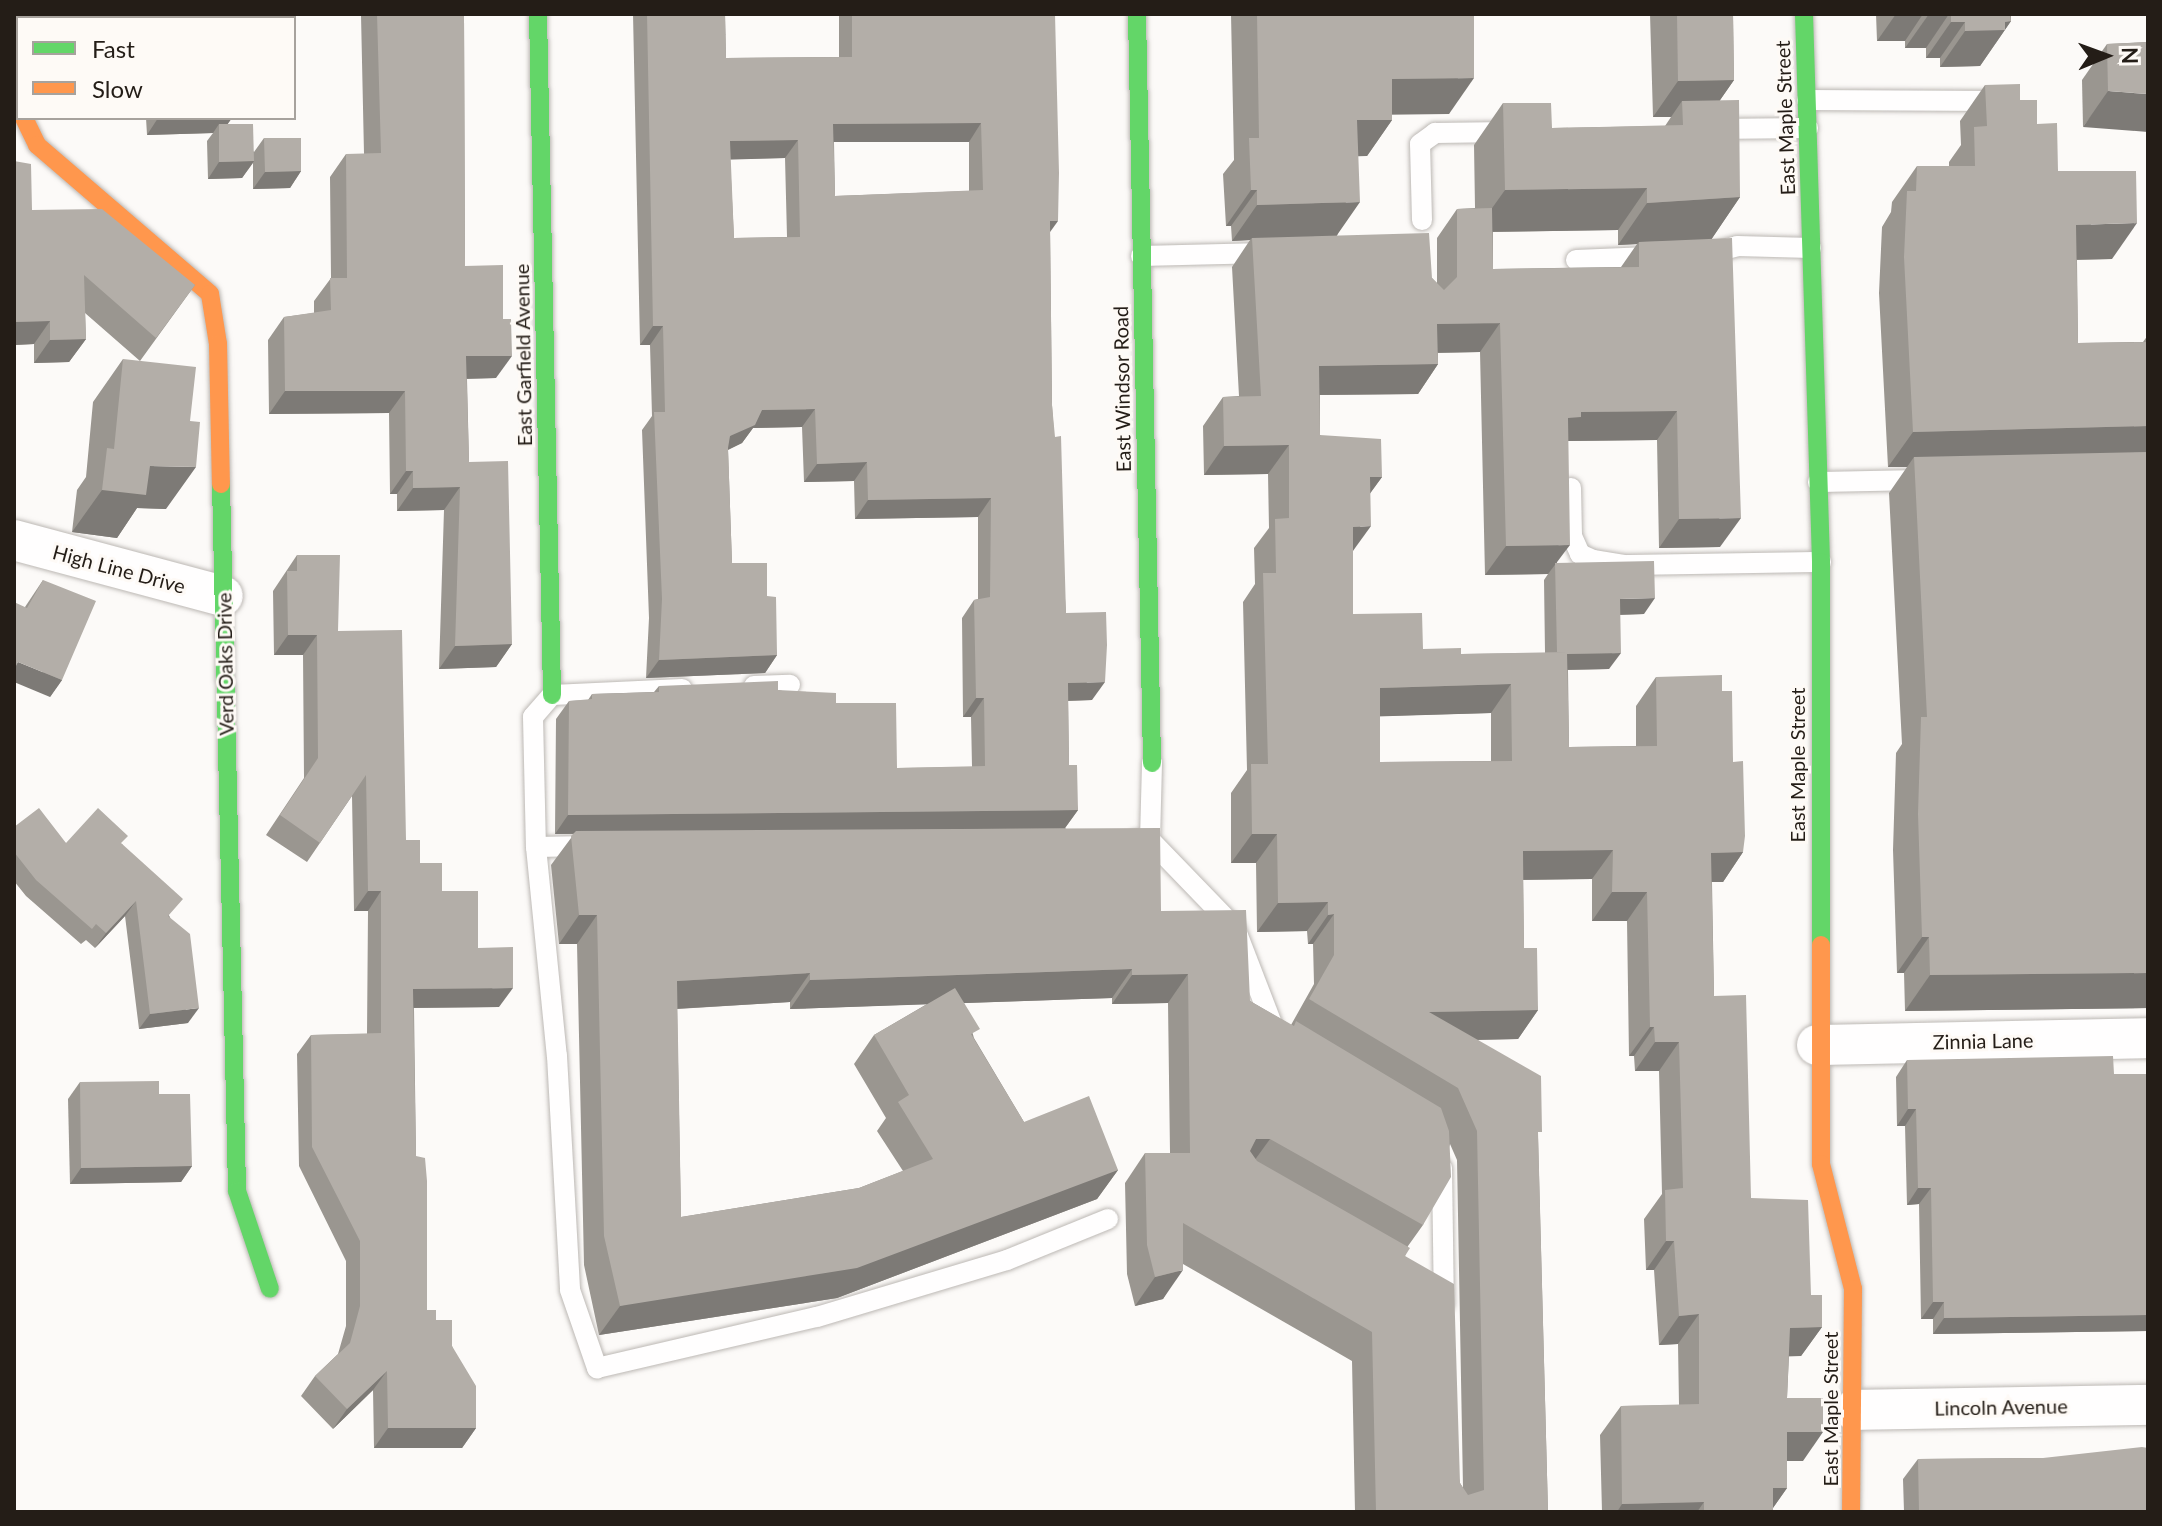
<!DOCTYPE html>
<style>
body{margin:0}
#map{position:relative;width:2162px;height:1526px;overflow:hidden;background:#fcfaf8;font-family:Lato,sans-serif}
div>[style]{position:absolute}
.roads{filter:drop-shadow(0 0 2px #bcb8b4) drop-shadow(0 0 2px #bcb8b4)}
.lane>*{height:20px;margin:-10px;padding:0 10px;transform-origin:10px;border-radius:10px;background:#fffefe}
.street>*{height:40px;margin:-20px;padding:0 20px;transform-origin:20px;border-radius:20px;background:#fffefe}
.fast>*{height:18px;margin:-9px;padding:0 9px;transform-origin:9px;border-radius:9px;background:#63d668}
.slow>*{height:18px;margin:-9px;padding:0 9px;transform-origin:9px;border-radius:9px;background:#ff974d}
.wall>*{inset:0;background:#9a9690}
.shaded-wall>*{inset:0;background:#7d7a76}
.building>*{inset:0;background:#b3aea8}
span{translate:-50% -50%;white-space:nowrap;text-align:center;line-height:1.15;-webkit-text-stroke:6px #fefaf6;paint-order:stroke}
.street-label{font-size:20px;color:#241d17}
.frame{position:absolute;inset:0;border:16px solid #241d17;pointer-events:none}
.legend{position:absolute;left:16px;top:16px;width:280px;height:104px;box-sizing:border-box;background:#fefaf6;border:2px solid #a7a29d;margin:0;padding:10px 14px;list-style:none;font-size:24px;color:#241d17}
.legend li{display:flex;align-items:center;gap:16px;height:40px}
.legend b{width:40px;border:2px solid #a7a29d}
.north{position:absolute;left:2066px;top:16px;width:80px;height:80px;-webkit-text-stroke:6px #fefaf6;paint-order:stroke;rotate:89deg;font-size:22px;font-weight:700;line-height:32px;text-align:center;color:#241d17}
.north::after{content:'';display:block;margin:auto;width:28px;height:36px;background:#241d17;clip-path:polygon(50% 0,100% 100%,50% 72%,0 100%)}
</style>
<div id="map">
<div class="roads">
<div class="lane">
<div style="left:1807px;top:100px;width:192px;rotate:0.3deg"></div>
<div style="left:1712px;top:129px;width:96px;rotate:-0.6deg"></div>
<div style="left:1422px;top:220px;width:76px;rotate:-91.5deg"></div>
<div style="left:1420px;top:144px;width:19px;rotate:-36deg"></div>
<div style="left:1435px;top:133px;width:73px;rotate:-0.8deg"></div>
<div style="left:1708px;top:254px;width:30px;rotate:-15deg"></div>
<div style="left:1737px;top:246px;width:74px;rotate:1.5deg"></div>
<div style="left:1141px;top:256px;width:124px;rotate:-1.4deg"></div>
<div style="left:1576px;top:260px;width:76px;rotate:-2.3deg"></div>
<div style="left:1818px;top:482px;width:104px;rotate:-1.1deg"></div>
<div style="left:1571px;top:488px;width:48px;rotate:88.8deg"></div>
<div style="left:1572px;top:536px;width:20px;rotate:66deg"></div>
<div style="left:1580px;top:554px;width:14px;rotate:25deg"></div>
<div style="left:1593px;top:560px;width:31px;rotate:9deg"></div>
<div style="left:1624px;top:565px;width:197px;rotate:-0.9deg"></div>
<div style="left:754px;top:686px;width:36px;rotate:-2deg"></div>
<div style="left:682px;top:689px;width:130px;rotate:177.4deg"></div>
<div style="left:552px;top:695px;width:29px;rotate:131deg"></div>
<div style="left:533px;top:717px;width:130px;rotate:88.7deg"></div>
<div style="left:536px;top:847px;width:210px;rotate:84.3deg"></div>
<div style="left:557px;top:1056px;width:234px;rotate:86.8deg"></div>
<div style="left:570px;top:1290px;width:83px;rotate:70.9deg"></div>
<div style="left:597px;top:1368px;width:226px;rotate:-13.1deg"></div>
<div style="left:817px;top:1317px;width:198px;rotate:-16.7deg"></div>
<div style="left:1007px;top:1260px;width:109px;rotate:-22.1deg"></div>
<div style="left:1136px;top:840px;width:14px"></div>
<div style="left:1150px;top:840px;width:77px;rotate:-88.5deg"></div>
<div style="left:1150px;top:840px;width:122px;rotate:46deg"></div>
<div style="left:1235px;top:928px;width:114px;rotate:68.9deg"></div>
<div style="left:536px;top:847px;width:52px;rotate:-1.1deg"></div>
<div style="left:1442px;top:1168px;width:136px;rotate:89.2deg"></div>
</div>
<div class="street">
<div style="left:22px;top:14px;width:4px;rotate:90deg"></div>
<div style="left:14px;top:540px;width:216px;rotate:15deg"></div>
<div style="left:1817px;top:1045px;width:331px;rotate:-1.2deg"></div>
<div style="left:1854px;top:1410px;width:294px;rotate:-1deg"></div>
</div>
<div class="fast">
<div style="left:538px;top:14px;width:681px;rotate:88.82deg"></div>
<div style="left:1137px;top:14px;width:749px;rotate:88.85deg"></div>
<div style="left:1804px;top:14px;width:548px;rotate:88.22deg"></div>
<div style="left:1821px;top:562px;width:383px;rotate:90deg"></div>
<div style="left:221px;top:484px;width:707px;rotate:88.7deg"></div>
<div style="left:237px;top:1191px;width:103px;rotate:71.4deg"></div>
</div>
<div class="slow">
<div style="left:24px;top:118px;width:30px;rotate:64deg"></div>
<div style="left:37px;top:145px;width:228px;rotate:40.7deg"></div>
<div style="left:210px;top:294px;width:51px;rotate:80.9deg"></div>
<div style="left:218px;top:344px;width:140px;rotate:88.8deg"></div>
<div style="left:1821px;top:945px;width:219px;rotate:90deg"></div>
<div style="left:1821px;top:1164px;width:129px;rotate:75.6deg"></div>
<div style="left:1853px;top:1289px;width:223px;rotate:90.5deg"></div>
</div>
</div>
<div class="wall">
<div style="clip-path:polygon(271px 14px,464px 14px,465px 266px,496px 378px,467px 379px,469px 462px,512px 644px,496px 667px,439px 669px,444px 510px,397px 511px,397px 494px,390px 494px,389px 413px,269px 414px,268px 340px,284px 317px,314px 313px,314px 301px,331px 278px,330px 177px,346px 154px,364px 154px,361px 15px)"></div>
<div style="clip-path:polygon(evenodd,633px 14px,725px 14px,726px 58px,839px 57px,839px 14px,1055px 14px,1050px 232px,1052px 405px,1066px 613px,1092px 700px,1068px 701px,1069px 765px,1078px 810px,1065px 828px,1161px 911px,1250px 1001px,1291px 1025px,1314px 984px,1313px 944px,1308px 944px,1307px 931px,1257px 932px,1256px 863px,1231px 863px,1231px 793px,1247px 770px,1243px 602px,1255px 584px,1254px 548px,1269px 528px,1268px 474px,1204px 475px,1203px 426px,1223px 397px,1239px 396px,1232px 267px,1250px 240px,1232px 241px,1231px 226px,1226px 226px,1223px 174px,1234px 160px,1231px 14px,1474px 14px,1449px 114px,1392px 114px,1392px 120px,1367px 156px,1358px 156px,1337px 236px,1432px 278px,1437px 283px,1437px 238px,1457px 209px,1475px 208px,1474px 145px,1503px 103px,1552px 128px,1665px 126px,1671px 117px,1653px 117px,1650px 14px,1733px 14px,1734px 80px,1720px 100px,1740px 197px,1712px 238px,1720px 547px,1659px 548px,1657px 440px,1568px 441px,1557px 563px,1644px 614px,1620px 615px,1609px 669px,1568px 670px,1569px 747px,1636px 746px,1636px 706px,1656px 677px,1722px 691px,1733px 762px,1743px 852px,1723px 882px,1712px 882px,1714px 996px,1751px 1198px,1811px 1295px,1822px 1327px,1801px 1356px,1789px 1356px,1787px 1398px,1803px 1461px,1787px 1461px,1787px 1488px,1773px 1508px,1773px 1512px,1602px 1512px,1600px 1435px,1621px 1406px,1679px 1405px,1678px 1344px,1659px 1345px,1654px 1270px,1646px 1270px,1644px 1219px,1662px 1194px,1659px 1071px,1635px 1071px,1634px 1056px,1629px 1056px,1627px 921px,1592px 921px,1592px 879px,1523px 880px,1524px 948px,1538px 1010px,1518px 1039px,1478px 1040px,1538px 1137px,1548px 1512px,1355px 1512px,1352px 1361px,1183px 1264px,1163px 1299px,1135px 1306px,1127px 1274px,1125px 1183px,1145px 1153px,1170px 1153px,1168px 1003px,1112px 1004px,1112px 998px,964px 1003px,974px 1038px,1024px 1122px,1118px 1170px,1097px 1199px,837px 1298px,599px 1335px,584px 1265px,577px 944px,559px 944px,551px 865px,574px 834px,555px 834px,556px 719px,569px 701px,588px 700px,592px 694px,654px 692px,659px 686px,778px 690px,836px 703px,897px 768px,972px 767px,971px 717px,963px 717px,962px 618px,974px 600px,978px 599px,978px 517px,855px 519px,854px 481px,804px 482px,802px 427px,753px 428px,742px 443px,728px 450px,732px 563px,767px 596px,777px 655px,765px 673px,646px 678px,649px 618px,642px 430px,652px 416px,650px 345px,640px 345px,633px 14px,834px 142px,969px 142px,969px 191px,835px 196px,834px 142px,633px 14px,785px 158px,787px 237px,734px 238px,730px 159px,785px 158px,633px 14px,1618px 230px,1618px 245px,1637px 244px,1621px 267px,1493px 269px,1493px 232px,1618px 230px,633px 14px,1480px 352px,1485px 575px,1548px 574px,1544px 580px,1545px 653px,1461px 654px,1423px 649px,1353px 614px,1353px 551px,1370px 493px,1382px 477px,1320px 435px,1320px 395px,1418px 394px,1438px 364px,1438px 353px,1480px 352px,633px 14px,1491px 713px,1491px 761px,1380px 762px,1380px 716px,1491px 713px,633px 14px,790px 1002px,790px 1009px,927px 1004px,874px 1035px,854px 1064px,886px 1118px,877px 1131px,903px 1171px,859px 1188px,681px 1217px,677px 1009px,790px 1002px,633px 14px,1450px 1144px,1457px 1160px,1463px 1488px,1460px 1483px,1405px 1256px,1408px 1246px,1423px 1225px,1450px 1144px)"></div>
<div style="clip-path:polygon(1876px 14px,2060px 14px,2011px 15px,2011px 21px,1980px 66px,1940px 67px,1940px 58px,1926px 58px,1926px 48px,1905px 48px,1905px 41px,1877px 41px)"></div>
<div style="clip-path:polygon(2148px 42px,2083px 127px,2082px 80px,2107px 44px)"></div>
<div style="clip-path:polygon(1985px 85px,2020px 100px,2037px 124px,2058px 171px,2112px 259px,2077px 260px,2078px 343px,2143px 342px,2148px 335px,2148px 1008px,1905px 1011px,1904px 973px,1897px 973px,1893px 850px,1896px 753px,1902px 744px,1889px 493px,1907px 467px,1888px 467px,1879px 293px,1882px 227px,1891px 212px,1892px 202px,1917px 166px,1949px 166px,1949px 162px,1961px 145px,1960px 121px)"></div>
<div style="clip-path:polygon(146px 118px,232px 118px,227px 124px,254px 152px,264px 138px,301px 171px,290px 188px,253px 189px,253px 163px,242px 178px,208px 179px,207px 141px,213px 133px,147px 135px)"></div>
<div style="clip-path:polygon(14px 161px,32px 210px,195px 285px,140px 361px,85px 313px,86px 339px,69px 362px,34px 363px,34px 344px,14px 345px)"></div>
<div style="clip-path:polygon(123px 359px,166px 509px,137px 508px,117px 538px,72px 532px,77px 490px,86px 477px,93px 402px)"></div>
<div style="clip-path:polygon(297px 555px,338px 631px,406px 840px,420px 863px,442px 891px,478px 948px,499px 1007px,414px 1008px,416px 1156px,427px 1310px,436px 1320px,452px 1346px,476px 1428px,462px 1448px,374px 1448px,373px 1390px,333px 1429px,301px 1396px,315px 1376px,338px 1354px,346px 1326px,346px 1261px,299px 1166px,297px 1054px,311px 1035px,367px 1034px,368px 911px,354px 911px,352px 796px,307px 862px,266px 835px,304px 778px,303px 655px,274px 655px,273px 591px)"></div>
<div style="clip-path:polygon(43px 580px,62px 680px,50px 697px,25px 607px)"></div>
<div style="clip-path:polygon(14px 827px,66px 843px,122px 844px,170px 917px,188px 1023px,139px 1029px,125px 916px,95px 948px,86px 940px,81px 944px,26px 896px,14px 881px)"></div>
<div style="clip-path:polygon(1907px 1060px,2114px 1074px,2148px 1074px,2148px 1331px,1933px 1334px,1933px 1319px,1921px 1319px,1919px 1204px,1907px 1205px,1905px 1126px,1897px 1126px,1896px 1077px)"></div>
<div style="clip-path:polygon(80px 1082px,192px 1166px,181px 1182px,70px 1184px,68px 1099px)"></div>
<div style="clip-path:polygon(2043px 1458px,2148px 1512px,1904px 1512px,1903px 1479px,1918px 1459px)"></div>
</div>
<div class="shaded-wall">
<div style="clip-path:polygon(272px 14px,362px 14px,271px 15px)"></div>
<div style="clip-path:polygon(1896px 14px,1923px 14px,1905px 41px,1877px 41px)"></div>
<div style="clip-path:polygon(1929px 14px,1949px 14px,1926px 48px,1905px 48px)"></div>
<div style="clip-path:polygon(1986px 14px,2060px 14px,1985px 16px)"></div>
<div style="clip-path:polygon(2011px 21px,1980px 66px,1940px 67px,1965px 31px,2005px 22px)"></div>
<div style="clip-path:polygon(1951px 22px,1965px 22px,1940px 58px,1926px 58px)"></div>
<div style="clip-path:polygon(1474px 78px,1449px 114px,1366px 115px,1392px 79px)"></div>
<div style="clip-path:polygon(1734px 80px,1709px 116px,1682px 101px,1671px 117px,1653px 117px,1678px 81px)"></div>
<div style="clip-path:polygon(2108px 91px,2148px 94px,2148px 132px,2083px 127px)"></div>
<div style="clip-path:polygon(158px 118px,232px 118px,222px 132px,219px 124px,213px 133px,147px 135px)"></div>
<div style="clip-path:polygon(1357px 120px,1392px 120px,1367px 156px,1331px 157px)"></div>
<div style="clip-path:polygon(981px 123px,969px 142px,821px 142px,833px 124px)"></div>
<div style="clip-path:polygon(798px 140px,785px 158px,717px 160px,730px 141px)"></div>
<div style="clip-path:polygon(254px 161px,242px 178px,208px 179px,219px 162px)"></div>
<div style="clip-path:polygon(301px 171px,290px 188px,253px 189px,265px 172px)"></div>
<div style="clip-path:polygon(1647px 188px,1618px 230px,1475px 232px,1505px 190px)"></div>
<div style="clip-path:polygon(1251px 190px,1257px 190px,1231px 226px,1226px 226px)"></div>
<div style="clip-path:polygon(1740px 197px,1711px 240px,1639px 242px,1637px 244px,1618px 245px,1647px 203px)"></div>
<div style="clip-path:polygon(1360px 202px,1335px 238px,1252px 238px,1250px 240px,1232px 241px,1257px 205px)"></div>
<div style="clip-path:polygon(1050px 221px,1058px 221px,1045px 239px)"></div>
<div style="clip-path:polygon(2137px 223px,2112px 259px,2051px 260px,2076px 225px)"></div>
<div style="clip-path:polygon(50px 321px,34px 344px,14px 345px,14px 322px)"></div>
<div style="clip-path:polygon(1500px 323px,1480px 352px,1417px 353px,1437px 324px)"></div>
<div style="clip-path:polygon(653px 326px,663px 326px,650px 345px,640px 345px)"></div>
<div style="clip-path:polygon(86px 339px,69px 362px,34px 363px,50px 340px)"></div>
<div style="clip-path:polygon(466px 356px,512px 356px,496px 378px,450px 379px)"></div>
<div style="clip-path:polygon(1438px 364px,1418px 394px,1299px 395px,1319px 366px)"></div>
<div style="clip-path:polygon(285px 391px,405px 391px,389px 413px,269px 414px)"></div>
<div style="clip-path:polygon(815px 409px,802px 427px,753px 428px,742px 443px,717px 455px,730px 436px,762px 410px)"></div>
<div style="clip-path:polygon(1677px 411px,1657px 440px,1565px 441px,1568px 418px,1581px 412px)"></div>
<div style="clip-path:polygon(2148px 426px,2148px 461px,1914px 457px,1907px 467px,1888px 467px,1913px 432px)"></div>
<div style="clip-path:polygon(1289px 445px,1268px 474px,1204px 475px,1224px 446px)"></div>
<div style="clip-path:polygon(867px 462px,854px 481px,804px 482px,817px 464px)"></div>
<div style="clip-path:polygon(150px 466px,196px 467px,166px 509px,137px 508px,117px 538px,72px 532px,102px 490px)"></div>
<div style="clip-path:polygon(406px 471px,413px 471px,397px 494px,390px 494px)"></div>
<div style="clip-path:polygon(1370px 477px,1382px 477px,1361px 506px)"></div>
<div style="clip-path:polygon(460px 487px,444px 510px,397px 511px,413px 488px)"></div>
<div style="clip-path:polygon(991px 498px,978px 517px,855px 519px,868px 500px)"></div>
<div style="clip-path:polygon(1741px 518px,1720px 547px,1659px 548px,1679px 519px)"></div>
<div style="clip-path:polygon(1371px 526px,1350px 555px,1353px 527px)"></div>
<div style="clip-path:polygon(1570px 545px,1548px 574px,1485px 575px,1506px 546px)"></div>
<div style="clip-path:polygon(1655px 598px,1644px 614px,1608px 615px,1620px 599px)"></div>
<div style="clip-path:polygon(288px 635px,317px 635px,303px 655px,274px 655px)"></div>
<div style="clip-path:polygon(512px 644px,496px 667px,439px 669px,455px 646px)"></div>
<div style="clip-path:polygon(1621px 653px,1609px 669px,1545px 670px,1557px 654px)"></div>
<div style="clip-path:polygon(777px 655px,765px 673px,646px 678px,659px 660px)"></div>
<div style="clip-path:polygon(18px 662px,62px 680px,50px 697px,14px 682px,14px 667px)"></div>
<div style="clip-path:polygon(1105px 682px,1092px 700px,1055px 701px,1068px 683px)"></div>
<div style="clip-path:polygon(1511px 684px,1491px 713px,1360px 717px,1380px 688px)"></div>
<div style="clip-path:polygon(976px 698px,984px 698px,971px 717px,963px 717px)"></div>
<div style="clip-path:polygon(1078px 810px,1065px 828px,555px 834px,568px 815px)"></div>
<div style="clip-path:polygon(1252px 834px,1277px 834px,1256px 863px,1231px 863px)"></div>
<div style="clip-path:polygon(1613px 850px,1592px 879px,1502px 880px,1523px 851px)"></div>
<div style="clip-path:polygon(1743px 852px,1723px 882px,1691px 882px,1711px 853px)"></div>
<div style="clip-path:polygon(368px 891px,381px 891px,368px 911px,354px 911px)"></div>
<div style="clip-path:polygon(1612px 892px,1647px 892px,1627px 921px,1592px 921px)"></div>
<div style="clip-path:polygon(136px 901px,125px 916px,95px 948px,106px 933px)"></div>
<div style="clip-path:polygon(1328px 902px,1307px 931px,1257px 932px,1278px 903px)"></div>
<div style="clip-path:polygon(1334px 914px,1313px 944px,1308px 944px,1328px 915px)"></div>
<div style="clip-path:polygon(579px 915px,597px 915px,577px 944px,559px 944px)"></div>
<div style="clip-path:polygon(1922px 937px,1929px 937px,1904px 973px,1897px 973px)"></div>
<div style="clip-path:polygon(1132px 969px,1112px 998px,790px 1009px,810px 980px)"></div>
<div style="clip-path:polygon(810px 973px,790px 1002px,656px 1010px,677px 981px)"></div>
<div style="clip-path:polygon(2148px 973px,2148px 1008px,1905px 1011px,1930px 975px)"></div>
<div style="clip-path:polygon(1188px 974px,1168px 1003px,1112px 1004px,1132px 975px)"></div>
<div style="clip-path:polygon(513px 988px,499px 1007px,399px 1008px,413px 989px)"></div>
<div style="clip-path:polygon(199px 1008px,188px 1023px,139px 1029px,150px 1014px)"></div>
<div style="clip-path:polygon(1538px 1010px,1518px 1039px,1409px 1041px,1429px 1012px)"></div>
<div style="clip-path:polygon(1650px 1027px,1654px 1027px,1634px 1056px,1629px 1056px)"></div>
<div style="clip-path:polygon(1655px 1042px,1679px 1042px,1659px 1071px,1635px 1071px)"></div>
<div style="clip-path:polygon(1908px 1109px,1916px 1109px,1905px 1126px,1897px 1126px)"></div>
<div style="clip-path:polygon(1256px 1139px,1270px 1139px,1249px 1168px,1236px 1168px)"></div>
<div style="clip-path:polygon(192px 1166px,181px 1182px,70px 1184px,81px 1168px)"></div>
<div style="clip-path:polygon(1118px 1170px,1097px 1199px,837px 1298px,599px 1335px,620px 1306px)"></div>
<div style="clip-path:polygon(1918px 1188px,1931px 1188px,1919px 1204px,1907px 1205px)"></div>
<div style="clip-path:polygon(1666px 1241px,1674px 1241px,1654px 1270px,1646px 1270px)"></div>
<div style="clip-path:polygon(1183px 1270px,1163px 1299px,1135px 1306px,1155px 1277px)"></div>
<div style="clip-path:polygon(1933px 1302px,1944px 1302px,1933px 1319px,1921px 1319px)"></div>
<div style="clip-path:polygon(1699px 1314px,1678px 1344px,1659px 1345px,1679px 1316px)"></div>
<div style="clip-path:polygon(2148px 1315px,2148px 1331px,1933px 1334px,1944px 1318px)"></div>
<div style="clip-path:polygon(1822px 1327px,1801px 1356px,1770px 1357px,1790px 1328px)"></div>
<div style="clip-path:polygon(387px 1371px,373px 1390px,333px 1429px,347px 1409px)"></div>
<div style="clip-path:polygon(388px 1428px,476px 1428px,462px 1448px,374px 1448px)"></div>
<div style="clip-path:polygon(1787px 1432px,1823px 1432px,1803px 1461px,1766px 1461px)"></div>
<div style="clip-path:polygon(1773px 1488px,1787px 1488px,1770px 1512px)"></div>
<div style="clip-path:polygon(1704px 1502px,1697px 1512px,1617px 1512px,1622px 1504px)"></div>
</div>
<div class="building">
<div style="clip-path:polygon(377px 14px,464px 14px,465px 266px,503px 265px,503px 319px,511px 319px,512px 356px,466px 356px,469px 462px,508px 461px,512px 644px,455px 646px,460px 487px,413px 488px,413px 471px,406px 471px,405px 391px,285px 391px,284px 317px,331px 310px,330px 278px,347px 278px,346px 154px,381px 153px)"></div>
<div style="clip-path:polygon(evenodd,647px 14px,725px 14px,726px 58px,852px 57px,852px 14px,1055px 14px,1059px 173px,1058px 221px,1050px 221px,1052px 405px,1055px 437px,1061px 436px,1066px 613px,1106px 612px,1107px 645px,1105px 682px,1068px 683px,1069px 765px,1077px 765px,1078px 810px,568px 815px,569px 701px,592px 699px,592px 694px,659px 692px,659px 686px,778px 681px,778px 690px,836px 693px,836px 703px,896px 703px,897px 768px,985px 766px,984px 698px,976px 698px,974px 600px,990px 597px,991px 498px,868px 500px,867px 462px,817px 464px,815px 409px,762px 410px,755px 425px,730px 436px,728px 448px,732px 563px,767px 563px,767px 596px,776px 597px,777px 655px,659px 660px,662px 599px,654px 412px,665px 412px,663px 326px,653px 326px,647px 14px,981px 123px,983px 190px,835px 196px,833px 124px,981px 123px,647px 14px,798px 140px,800px 237px,734px 238px,730px 141px,798px 140px)"></div>
<div style="clip-path:polygon(1257px 14px,1474px 14px,1474px 78px,1392px 79px,1392px 120px,1357px 120px,1360px 202px,1257px 205px,1257px 190px,1251px 190px,1249px 138px,1259px 138px)"></div>
<div style="clip-path:polygon(1677px 14px,1733px 14px,1734px 80px,1678px 81px)"></div>
<div style="clip-path:polygon(1951px 14px,2010px 14px,2011px 21px,2005px 22px,2005px 30px,1965px 31px,1965px 22px,1951px 22px)"></div>
<div style="clip-path:polygon(2148px 42px,2148px 94px,2108px 91px,2107px 44px)"></div>
<div style="clip-path:polygon(2020px 84px,2020px 100px,2037px 100px,2037px 124px,2057px 123px,2058px 171px,2136px 171px,2137px 223px,2076px 225px,2078px 343px,2148px 342px,2148px 426px,1913px 432px,1904px 257px,1907px 191px,1916px 191px,1917px 166px,1975px 166px,1974px 127px,1987px 126px,1985px 85px)"></div>
<div style="clip-path:polygon(1739px 100px,1740px 197px,1647px 203px,1647px 188px,1505px 190px,1503px 103px,1551px 103px,1552px 128px,1683px 125px,1682px 101px)"></div>
<div style="clip-path:polygon(219px 124px,253px 124px,254px 161px,219px 162px)"></div>
<div style="clip-path:polygon(264px 138px,301px 138px,301px 171px,265px 172px)"></div>
<div style="clip-path:polygon(14px 161px,31px 164px,32px 210px,102px 209px,195px 285px,156px 338px,84px 275px,86px 339px,50px 340px,50px 321px,14px 322px)"></div>
<div style="clip-path:polygon(evenodd,1492px 208px,1493px 269px,1639px 267px,1639px 242px,1732px 238px,1741px 518px,1679px 519px,1677px 411px,1581px 412px,1581px 417px,1568px 418px,1570px 545px,1506px 546px,1500px 323px,1437px 324px,1438px 364px,1319px 366px,1320px 435px,1381px 439px,1382px 477px,1370px 477px,1371px 526px,1353px 527px,1353px 614px,1422px 613px,1423px 649px,1461px 648px,1461px 654px,1567px 652px,1569px 747px,1657px 746px,1656px 677px,1722px 675px,1722px 691px,1732px 691px,1733px 762px,1743px 761px,1745px 836px,1743px 852px,1711px 853px,1714px 996px,1746px 995px,1751px 1198px,1808px 1200px,1811px 1295px,1822px 1295px,1822px 1327px,1790px 1328px,1787px 1398px,1823px 1398px,1823px 1432px,1787px 1432px,1787px 1488px,1773px 1488px,1773px 1512px,1704px 1512px,1704px 1502px,1622px 1504px,1621px 1406px,1699px 1404px,1699px 1314px,1679px 1316px,1674px 1241px,1666px 1241px,1665px 1190px,1683px 1188px,1679px 1042px,1655px 1042px,1654px 1027px,1650px 1027px,1647px 892px,1612px 892px,1613px 850px,1523px 851px,1524px 948px,1537px 948px,1538px 1010px,1429px 1012px,1541px 1076px,1542px 1132px,1538px 1132px,1548px 1512px,1376px 1512px,1372px 1332px,1183px 1223px,1183px 1270px,1155px 1277px,1147px 1245px,1145px 1153px,1190px 1153px,1188px 974px,1132px 975px,1132px 969px,810px 980px,810px 973px,677px 981px,681px 1217px,859px 1188px,933px 1159px,898px 1102px,909px 1095px,874px 1035px,955px 988px,980px 1029px,971px 1034px,1024px 1122px,1089px 1096px,1118px 1170px,857px 1268px,620px 1306px,604px 1236px,597px 915px,579px 915px,571px 836px,576px 831px,1160px 828px,1161px 911px,1246px 910px,1250px 1001px,1294px 1026px,1296px 1021px,1441px 1108px,1449px 1131px,1451px 1177px,1423px 1225px,1270px 1139px,1256px 1139px,1250px 1151px,1257px 1161px,1410px 1248px,1405px 1256px,1454px 1284px,1460px 1483px,1468px 1495px,1484px 1490px,1477px 1131px,1458px 1088px,1309px 999px,1334px 955px,1334px 914px,1328px 915px,1328px 902px,1278px 903px,1277px 834px,1252px 834px,1251px 764px,1268px 764px,1263px 573px,1276px 573px,1275px 519px,1289px 518px,1289px 445px,1224px 446px,1223px 397px,1261px 396px,1252px 238px,1429px 233px,1432px 278px,1444px 290px,1457px 277px,1457px 209px,1492px 208px,1511px 684px,1512px 761px,1380px 762px,1380px 688px,1511px 684px)"></div>
<div style="clip-path:polygon(123px 359px,196px 367px,190px 421px,200px 422px,196px 467px,150px 466px,146px 495px,102px 490px,107px 448px,114px 449px)"></div>
<div style="clip-path:polygon(2148px 452px,2148px 973px,1930px 975px,1929px 937px,1922px 937px,1918px 814px,1921px 717px,1927px 717px,1914px 457px)"></div>
<div style="clip-path:polygon(297px 555px,340px 555px,338px 631px,402px 630px,406px 840px,420px 840px,420px 863px,442px 863px,442px 891px,478px 891px,478px 948px,513px 947px,513px 988px,413px 989px,416px 1156px,425px 1158px,427px 1181px,427px 1310px,436px 1310px,436px 1320px,452px 1320px,452px 1346px,476px 1386px,476px 1428px,388px 1428px,387px 1371px,347px 1409px,315px 1376px,350px 1343px,360px 1306px,360px 1241px,312px 1147px,311px 1035px,381px 1033px,381px 891px,368px 891px,366px 775px,320px 843px,280px 815px,318px 758px,317px 635px,288px 635px,287px 571px,297px 571px)"></div>
<div style="clip-path:polygon(1654px 561px,1655px 598px,1620px 599px,1621px 653px,1567px 654px,1567px 652px,1557px 652px,1555px 563px)"></div>
<div style="clip-path:polygon(43px 580px,96px 601px,62px 680px,18px 662px,14px 670px,14px 602px,27px 608px)"></div>
<div style="clip-path:polygon(39px 808px,66px 843px,98px 808px,128px 836px,121px 843px,183px 899px,168px 916px,190px 934px,199px 1008px,150px 1014px,136px 901px,106px 933px,96px 924px,92px 929px,36px 880px,14px 852px,14px 827px)"></div>
<div style="clip-path:polygon(2113px 1056px,2114px 1074px,2148px 1074px,2148px 1315px,1944px 1318px,1944px 1302px,1933px 1302px,1931px 1188px,1918px 1188px,1916px 1109px,1908px 1109px,1907px 1060px)"></div>
<div style="clip-path:polygon(159px 1081px,159px 1094px,190px 1094px,192px 1166px,81px 1168px,80px 1082px)"></div>
<div style="clip-path:polygon(2142px 1447px,2148px 1448px,2148px 1512px,1919px 1512px,1918px 1459px,2043px 1458px)"></div>
</div>
<div class="street-label">
<span style="left:1785px;top:118px;rotate:-92deg">East Maple Street</span>
<span style="left:523px;top:355px;rotate:-91deg">East Garfield Avenue</span>
<span style="left:1122px;top:389px;rotate:-91deg">East Windsor Road</span>
<span style="left:119px;top:569px;rotate:15deg">High Line Drive</span>
<span style="left:225px;top:664px;rotate:-91deg">Verd Oaks Drive</span>
<span style="left:1797px;top:765px;rotate:-90deg">East Maple Street</span>
<span style="left:1983px;top:1041px;rotate:-1deg">Zinnia Lane</span>
<span style="left:2001px;top:1407px;rotate:-1deg">Lincoln Avenue</span>
<span style="left:1830px;top:1409px;rotate:-90deg">East Maple Street</span>
</div>
<div class="frame"></div>
<ul class="legend">
<li><b style="height:10px;background:#63d668"></b>Fast</li>
<li><b style="height:10px;background:#ff974d"></b>Slow</li>
</ul>
<div class="north">N</div>
</div>
